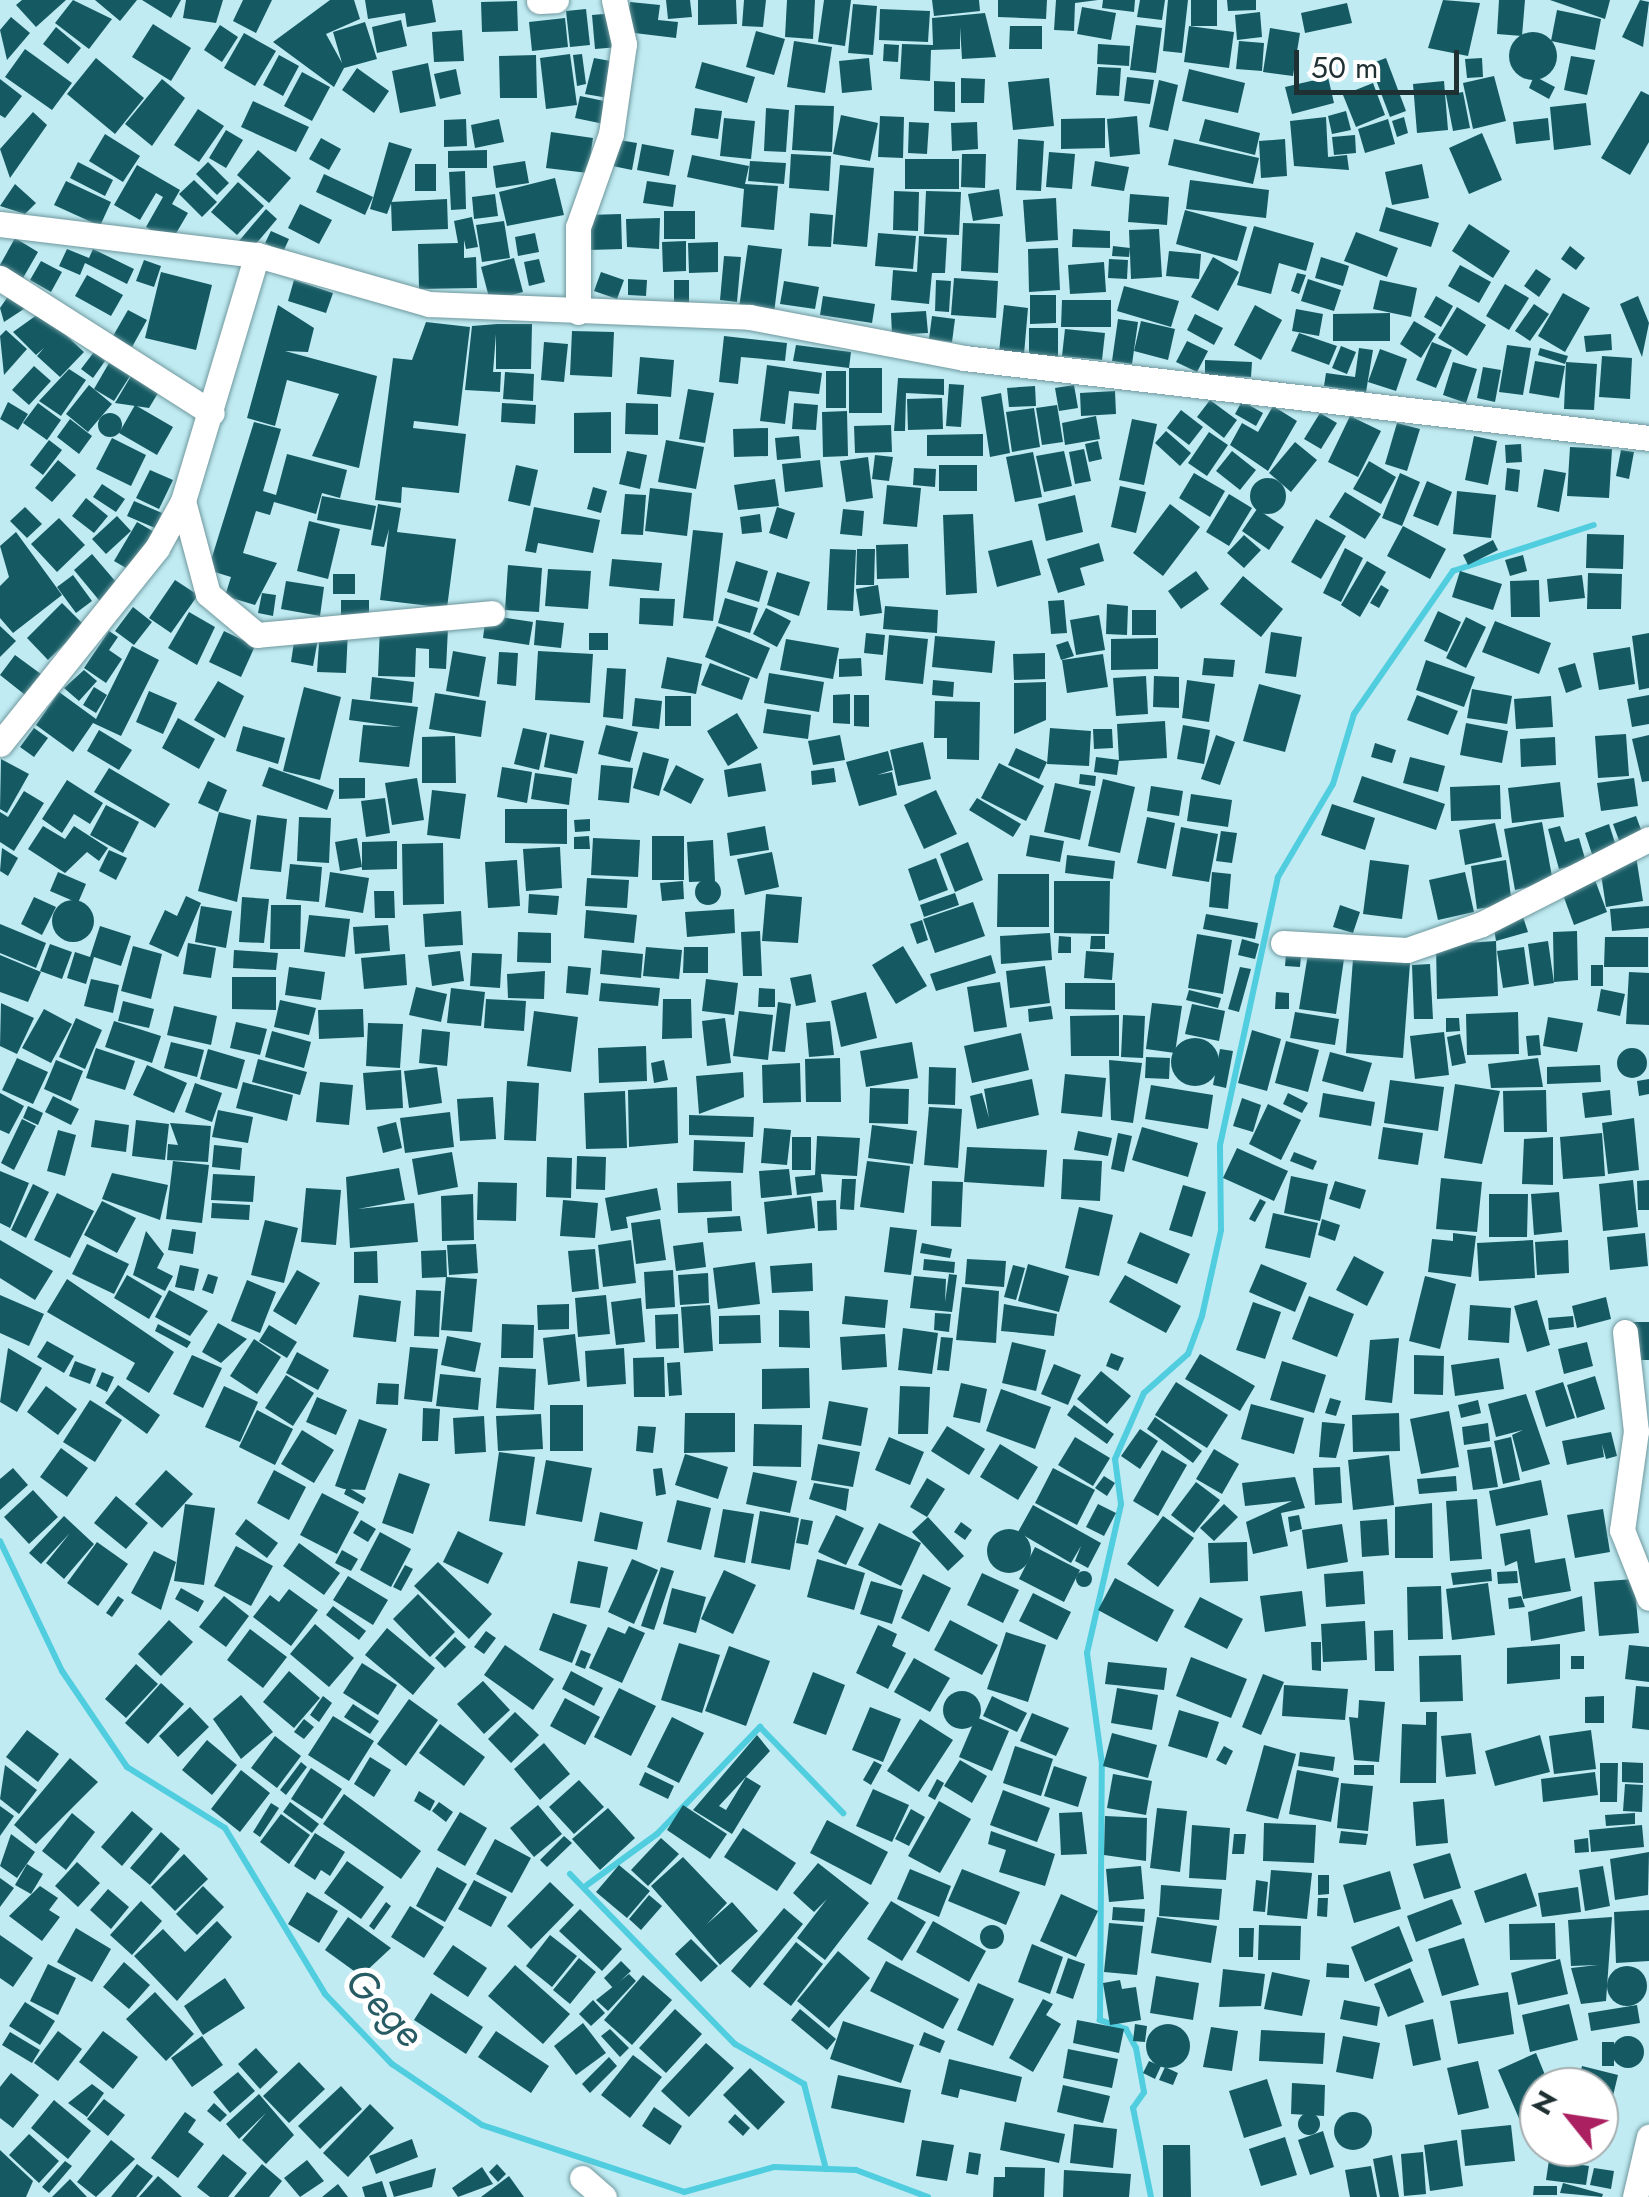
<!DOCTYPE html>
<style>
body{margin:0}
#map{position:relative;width:1649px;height:2197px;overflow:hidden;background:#c0ebf2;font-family:Jost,sans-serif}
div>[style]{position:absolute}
.stream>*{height:6px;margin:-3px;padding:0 3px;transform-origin:3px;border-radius:3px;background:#50cdde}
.building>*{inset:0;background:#155a63}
.round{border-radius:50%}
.roads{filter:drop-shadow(0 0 2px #6f989e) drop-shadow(0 0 2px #6f989e)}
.minor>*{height:25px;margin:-12.5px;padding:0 12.5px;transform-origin:12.5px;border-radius:12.5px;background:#fff}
span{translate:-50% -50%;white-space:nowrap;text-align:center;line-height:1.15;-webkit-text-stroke:10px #fff;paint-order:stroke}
.water-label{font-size:40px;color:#285c64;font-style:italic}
.north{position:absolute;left:1519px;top:2067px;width:100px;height:100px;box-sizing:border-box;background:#fff;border:2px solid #a5acad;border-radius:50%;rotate:300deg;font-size:28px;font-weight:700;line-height:40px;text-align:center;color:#1f3033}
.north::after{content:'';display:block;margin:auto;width:35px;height:45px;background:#ab2061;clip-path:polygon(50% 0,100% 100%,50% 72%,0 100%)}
.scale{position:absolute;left:1294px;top:50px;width:165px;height:45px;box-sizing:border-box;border:5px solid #1f3033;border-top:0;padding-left:12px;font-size:30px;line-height:35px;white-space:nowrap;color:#1f3033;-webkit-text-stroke:8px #fff;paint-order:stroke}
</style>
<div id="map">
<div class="stream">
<div style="left:0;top:1541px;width:144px;rotate:64.5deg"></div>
<div style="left:62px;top:1671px;width:116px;rotate:55.9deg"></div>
<div style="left:127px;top:1767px;width:115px;rotate:31.9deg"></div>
<div style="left:225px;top:1828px;width:194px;rotate:58.9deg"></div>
<div style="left:325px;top:1994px;width:97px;rotate:46.3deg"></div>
<div style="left:392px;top:2064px;width:109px;rotate:34.1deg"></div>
<div style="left:482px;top:2125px;width:213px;rotate:18.3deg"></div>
<div style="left:684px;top:2192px;width:93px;rotate:-15.5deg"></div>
<div style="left:774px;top:2167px;width:82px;rotate:2.1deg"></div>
<div style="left:856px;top:2170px;width:77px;rotate:20.6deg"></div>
<div style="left:570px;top:1874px;width:237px;rotate:45.9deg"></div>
<div style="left:735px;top:2044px;width:80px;rotate:30.1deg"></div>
<div style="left:804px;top:2084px;width:88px;rotate:75.5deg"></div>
<div style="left:587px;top:1885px;width:87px;rotate:-36.1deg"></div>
<div style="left:657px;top:1834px;width:149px;rotate:-46.1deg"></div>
<div style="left:760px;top:1727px;width:120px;rotate:46deg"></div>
<div style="left:1151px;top:2197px;width:91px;rotate:-101.4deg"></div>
<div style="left:1133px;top:2108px;width:19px;rotate:-55deg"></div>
<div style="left:1144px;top:2092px;width:45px;rotate:-100.3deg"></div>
<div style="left:1136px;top:2048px;width:21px;rotate:-118deg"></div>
<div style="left:1126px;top:2029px;width:28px;rotate:-161deg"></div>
<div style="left:1100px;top:2020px;width:256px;rotate:-89.6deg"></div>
<div style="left:1102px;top:1764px;width:112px;rotate:-97.7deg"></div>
<div style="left:1087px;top:1653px;width:153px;rotate:-77.1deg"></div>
<div style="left:1121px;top:1504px;width:45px;rotate:-97.6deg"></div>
<div style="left:1115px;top:1459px;width:72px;rotate:-66.3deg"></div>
<div style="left:1144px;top:1393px;width:59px;rotate:-41.6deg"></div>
<div style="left:1188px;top:1354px;width:40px;rotate:-69.8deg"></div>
<div style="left:1202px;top:1316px;width:88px;rotate:-77.5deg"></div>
<div style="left:1221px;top:1230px;width:85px;rotate:-90.7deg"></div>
<div style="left:1220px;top:1145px;width:274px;rotate:-77.8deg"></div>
<div style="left:1278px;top:877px;width:108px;rotate:-59.4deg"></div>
<div style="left:1333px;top:784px;width:73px;rotate:-73.3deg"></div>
<div style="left:1354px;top:714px;width:174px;rotate:-55.3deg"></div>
<div style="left:1453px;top:571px;width:148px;rotate:-18.1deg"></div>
</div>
<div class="building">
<div style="clip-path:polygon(22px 0,66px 0,36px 27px,16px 5px)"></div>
<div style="clip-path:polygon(73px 0,112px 19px,89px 49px,55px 23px)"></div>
<div style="clip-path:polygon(95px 0,137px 0,120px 21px)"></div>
<div style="clip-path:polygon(142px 0,181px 0,171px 18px)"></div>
<div style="clip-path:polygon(186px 0,223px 0,216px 23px,183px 18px)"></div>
<div style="clip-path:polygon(243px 0,272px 0,256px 33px,233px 21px)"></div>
<div style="clip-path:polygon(330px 0,354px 0,360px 19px,326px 34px,342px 63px,333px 32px,365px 22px,377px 59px,344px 68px,334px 87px,273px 42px)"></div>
<div style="clip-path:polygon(365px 0,432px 0,436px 22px,407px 27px,405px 13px,368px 19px)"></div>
<div style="clip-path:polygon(666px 0,690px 0,692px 17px,668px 19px)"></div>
<div style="clip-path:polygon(698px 0,736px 0,737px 24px,698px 25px)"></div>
<div style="clip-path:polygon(744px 0,766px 0,763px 27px,742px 26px)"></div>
<div style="clip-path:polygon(787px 0,815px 0,813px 39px,785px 37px)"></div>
<div style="clip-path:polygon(824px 0,851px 0,845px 46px,818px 42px)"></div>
<div style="clip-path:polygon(932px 0,979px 0,980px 11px,934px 16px)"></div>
<div style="clip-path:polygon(998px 0,1047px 0,1046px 19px,998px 17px)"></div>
<div style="clip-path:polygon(1056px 0,1098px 0,1075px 3px,1074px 31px,1054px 30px)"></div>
<div style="clip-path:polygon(1103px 0,1135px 0,1134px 12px,1102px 8px)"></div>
<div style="clip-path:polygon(1140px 0,1165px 0,1162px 20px,1137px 17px)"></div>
<div style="clip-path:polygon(1168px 0,1188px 0,1182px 53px,1163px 51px)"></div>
<div style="clip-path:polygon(1191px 0,1217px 0,1217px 26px,1191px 26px)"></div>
<div style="clip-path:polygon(1227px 0,1256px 0,1256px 10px,1228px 11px)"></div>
<div style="clip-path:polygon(1443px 0,1480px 3px,1468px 56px,1428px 48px)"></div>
<div style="clip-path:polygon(1499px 0,1525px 0,1522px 36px,1497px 34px)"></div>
<div style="clip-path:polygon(1550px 0,1610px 0,1605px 19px)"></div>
<div style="clip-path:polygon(1640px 0,1649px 2px,1643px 47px,1622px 37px)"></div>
<div style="clip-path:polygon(517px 1px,518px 31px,482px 32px,481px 2px)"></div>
<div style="clip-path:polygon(630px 2px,660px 5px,658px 20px,678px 22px,676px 38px,626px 32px)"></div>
<div style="clip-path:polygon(1347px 3px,1352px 23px,1305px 33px,1301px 13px)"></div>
<div style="clip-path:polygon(853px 4px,877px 6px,873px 55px,848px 53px)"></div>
<div style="clip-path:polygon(1082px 7px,1116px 13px,1111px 40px,1077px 34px)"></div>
<div style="clip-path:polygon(586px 9px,590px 45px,570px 47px,566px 11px)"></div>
<div style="clip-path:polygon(880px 9px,930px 11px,928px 42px,879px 40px)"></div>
<div style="clip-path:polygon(1557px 10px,1601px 19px,1595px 50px,1551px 41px)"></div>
<div style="clip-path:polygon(1260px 12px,1262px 37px,1237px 40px,1235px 15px)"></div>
<div style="clip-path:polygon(616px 13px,619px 47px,595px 49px,592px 15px)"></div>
<div style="clip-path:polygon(985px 13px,996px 57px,962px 59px,960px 27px,960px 49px,931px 50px,930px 81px,900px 79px,902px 44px,933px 45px,932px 18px)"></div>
<div style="clip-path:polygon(11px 17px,30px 33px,7px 60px,0 30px)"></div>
<div style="clip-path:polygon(565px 18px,568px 47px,532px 51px,529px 22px)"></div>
<div style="clip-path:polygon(401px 20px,407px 46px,377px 53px,372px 27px)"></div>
<div style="clip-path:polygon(153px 24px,191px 48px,171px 81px,132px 57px)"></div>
<div style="clip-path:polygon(220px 25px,238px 37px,222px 62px,204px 50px)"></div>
<div style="clip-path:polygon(1136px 25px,1162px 28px,1156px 73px,1130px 70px)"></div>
<div style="clip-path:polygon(1010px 26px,1042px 26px,1042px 49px,1009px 49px)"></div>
<div style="clip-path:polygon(1189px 26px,1234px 32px,1229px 68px,1184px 62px)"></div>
<div style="clip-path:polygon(56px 27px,81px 48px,68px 64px,43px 44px)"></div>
<div style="clip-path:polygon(1270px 28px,1300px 33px,1293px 76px,1263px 72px)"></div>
<div style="clip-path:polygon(462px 30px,464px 61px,434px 62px,432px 32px)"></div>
<div style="clip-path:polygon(756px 31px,785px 39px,774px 75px,746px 67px)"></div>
<div class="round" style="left:1509px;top:32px;width:48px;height:48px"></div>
<div style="clip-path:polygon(244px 33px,276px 51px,255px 86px,224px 68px)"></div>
<div style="clip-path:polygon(794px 41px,832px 47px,825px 93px,787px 87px)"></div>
<div style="clip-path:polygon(1239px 41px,1264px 43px,1262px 71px,1236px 69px)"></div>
<div style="clip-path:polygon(884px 44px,899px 45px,898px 62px,883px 61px)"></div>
<div style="clip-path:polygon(1098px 44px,1130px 46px,1129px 66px,1097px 64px)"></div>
<div style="clip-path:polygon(25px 49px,72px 83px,52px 110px,5px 77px)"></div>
<div style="clip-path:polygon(570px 54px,577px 105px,546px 109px,540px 58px)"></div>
<div style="clip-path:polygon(582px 54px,586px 84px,577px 86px,573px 55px)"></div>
<div style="clip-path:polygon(279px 55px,299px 66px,283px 96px,263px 85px)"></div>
<div style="clip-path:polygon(536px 55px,537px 98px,500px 98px,499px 56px)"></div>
<div style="clip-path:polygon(1571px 56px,1595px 60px,1587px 95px,1564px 90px)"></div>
<div style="clip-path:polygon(96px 58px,144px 98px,115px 134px,67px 94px)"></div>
<div style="clip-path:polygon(594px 58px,616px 62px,608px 98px,585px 94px)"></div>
<div style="clip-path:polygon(869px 58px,872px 90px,842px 93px,839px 61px)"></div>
<div style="clip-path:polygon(1386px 58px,1406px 111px,1390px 117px,1370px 64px)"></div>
<div style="clip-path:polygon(1482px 58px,1483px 77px,1467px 78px,1465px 59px)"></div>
<div style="clip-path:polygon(702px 62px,755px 77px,747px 103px,695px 88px)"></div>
<div style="clip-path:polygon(428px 63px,436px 106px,400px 113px,392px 71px)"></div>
<div style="clip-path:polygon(1098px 67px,1121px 68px,1119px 96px,1096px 95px)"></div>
<div style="clip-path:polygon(357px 68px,389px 91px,374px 113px,342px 90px)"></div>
<div style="clip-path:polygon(456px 69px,461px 94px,440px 99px,434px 74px)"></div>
<div style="clip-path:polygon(1189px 69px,1245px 83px,1238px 113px,1182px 101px)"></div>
<div style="clip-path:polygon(302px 72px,330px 87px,312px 121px,284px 106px)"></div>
<div style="clip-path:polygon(1494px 76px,1506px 121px,1473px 129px,1463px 83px)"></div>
<div style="clip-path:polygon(1534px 76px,1555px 87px,1549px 99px,1529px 88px)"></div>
<div style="clip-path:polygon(1127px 77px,1154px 80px,1150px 104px,1124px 101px)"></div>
<div style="clip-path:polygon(1328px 77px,1334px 103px,1292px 114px,1285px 87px)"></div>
<div style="clip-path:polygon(961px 78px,985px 79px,984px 103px,961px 103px)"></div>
<div style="clip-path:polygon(1049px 78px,1054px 126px,1013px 130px,1008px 82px)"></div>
<div style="clip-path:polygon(0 79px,22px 96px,5px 118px,0 115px)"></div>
<div style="clip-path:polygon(162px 79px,185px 98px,152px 146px,125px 124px)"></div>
<div style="clip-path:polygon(1159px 80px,1178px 85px,1168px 131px,1149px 127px)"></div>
<div style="clip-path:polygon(934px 81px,955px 82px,955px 112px,934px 111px)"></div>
<div style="clip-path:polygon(1444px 81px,1448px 130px,1417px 133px,1413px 84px)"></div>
<div style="clip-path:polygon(1373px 83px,1385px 115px,1356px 127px,1343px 95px)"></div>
<div style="clip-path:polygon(1641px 91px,1649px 95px,1649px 142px,1630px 175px,1601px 158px)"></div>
<div style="clip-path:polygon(1463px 92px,1470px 128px,1453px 131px,1446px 95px)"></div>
<div style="clip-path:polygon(580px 96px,609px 102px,604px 124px,575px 118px)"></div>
<div style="clip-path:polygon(253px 101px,309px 127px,296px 152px,241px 127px)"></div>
<div style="clip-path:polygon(1586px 103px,1591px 145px,1554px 150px,1550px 107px)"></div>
<div style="clip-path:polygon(795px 105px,834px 106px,832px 152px,792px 150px)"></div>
<div style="clip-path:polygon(695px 108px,722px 111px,718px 139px,691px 135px)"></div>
<div style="clip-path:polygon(766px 108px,789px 110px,786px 152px,764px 151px)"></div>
<div style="clip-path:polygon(198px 109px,224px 126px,199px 162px,174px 145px)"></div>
<div style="clip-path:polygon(1346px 111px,1351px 130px,1332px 134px,1328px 116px)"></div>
<div style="clip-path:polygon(33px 112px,47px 125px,10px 178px,0 149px)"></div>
<div style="clip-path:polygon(841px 115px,878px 123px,870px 161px,833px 154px)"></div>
<div style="clip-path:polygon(880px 116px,904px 117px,903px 158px,878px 157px)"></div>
<div style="clip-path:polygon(1137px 116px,1140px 154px,1110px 157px,1107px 119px)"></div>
<div style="clip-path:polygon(1326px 117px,1328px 157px,1347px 155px,1349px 170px,1294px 166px,1290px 121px)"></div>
<div style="clip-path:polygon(1404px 117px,1408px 133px,1397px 137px,1392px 121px)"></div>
<div style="clip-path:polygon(724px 118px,755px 121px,751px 159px,720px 156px)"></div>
<div style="clip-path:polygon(1105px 118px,1105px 148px,1061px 149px,1061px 119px)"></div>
<div style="clip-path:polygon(1548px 118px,1550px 140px,1516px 144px,1513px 122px)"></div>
<div style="clip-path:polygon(466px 119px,467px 146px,444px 147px,444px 120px)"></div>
<div style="clip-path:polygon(499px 119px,504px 142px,475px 148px,471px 125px)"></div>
<div style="clip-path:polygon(1205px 119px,1260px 133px,1255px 155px,1199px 141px)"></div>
<div style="clip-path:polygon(1388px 119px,1395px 144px,1365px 153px,1358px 129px)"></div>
<div style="clip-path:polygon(909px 122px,929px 123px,927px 154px,908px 153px)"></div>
<div style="clip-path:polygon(977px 122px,978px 149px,952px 151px,951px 123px)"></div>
<div style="clip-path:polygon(226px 130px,243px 140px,226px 168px,209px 158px)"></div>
<div style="clip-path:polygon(551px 132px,593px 138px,588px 173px,546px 168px)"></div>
<div style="clip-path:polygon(1482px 133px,1502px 180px,1469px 194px,1449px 148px)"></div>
<div style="clip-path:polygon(105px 134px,140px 156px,123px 182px,89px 161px)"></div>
<div style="clip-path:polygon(1355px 135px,1356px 153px,1334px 155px,1332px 137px)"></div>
<div style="clip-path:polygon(321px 138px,341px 149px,329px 170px,309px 159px)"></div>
<div style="clip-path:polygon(613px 139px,637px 143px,632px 170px,608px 165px)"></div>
<div style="clip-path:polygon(1018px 139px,1044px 141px,1041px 191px,1016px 190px)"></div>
<div style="clip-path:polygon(1174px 139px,1259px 158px,1253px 184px,1168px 165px)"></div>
<div style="clip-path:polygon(1285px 139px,1287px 176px,1261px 178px,1259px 141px)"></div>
<div style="clip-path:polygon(389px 142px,412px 149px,387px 214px,370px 209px)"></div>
<div style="clip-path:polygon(642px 144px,674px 150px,669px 176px,637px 170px)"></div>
<div style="clip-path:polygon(258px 150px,291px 178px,269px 203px,237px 175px)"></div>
<div style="clip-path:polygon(487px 150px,487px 168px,448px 168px,448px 151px)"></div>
<div style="clip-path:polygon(1049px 152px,1075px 154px,1072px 189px,1046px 187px)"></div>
<div style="clip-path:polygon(791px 154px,831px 156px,829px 191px,789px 188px)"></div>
<div style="clip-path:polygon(962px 154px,986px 154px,985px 188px,961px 187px)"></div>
<div style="clip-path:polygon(692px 155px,749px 166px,745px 184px,778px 186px,774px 230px,741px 227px,744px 189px,687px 177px)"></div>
<div style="clip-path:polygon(905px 159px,959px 159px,959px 189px,905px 189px)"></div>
<div style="clip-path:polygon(525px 161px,529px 183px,496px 188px,493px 166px)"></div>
<div style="clip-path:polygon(750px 161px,786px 163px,784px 184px,748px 181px)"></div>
<div style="clip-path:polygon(1095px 161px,1129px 167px,1124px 191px,1091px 186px)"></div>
<div style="clip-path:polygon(78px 162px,113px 180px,105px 196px,70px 178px)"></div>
<div style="clip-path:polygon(208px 162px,229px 183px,217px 195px,196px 174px)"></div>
<div style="clip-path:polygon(415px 164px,436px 164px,436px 191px,415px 191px)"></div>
<div style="clip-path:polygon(1422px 164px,1429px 198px,1392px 205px,1385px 172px)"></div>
<div style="clip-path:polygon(137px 165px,180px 190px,172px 204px,188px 213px,171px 242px,146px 227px,163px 197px,156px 193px,140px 220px,114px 205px)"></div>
<div style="clip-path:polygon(840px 165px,874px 168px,867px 247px,833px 244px)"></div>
<div style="clip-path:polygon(465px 171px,466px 209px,451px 210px,449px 172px)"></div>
<div style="clip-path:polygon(324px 174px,373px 197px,365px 215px,316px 192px)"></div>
<div style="clip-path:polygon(555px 178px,564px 215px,507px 226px,499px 192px)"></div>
<div style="clip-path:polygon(194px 180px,217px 202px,202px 217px,179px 194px)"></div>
<div style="clip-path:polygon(1190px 180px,1269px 190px,1266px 218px,1186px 209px)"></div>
<div style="clip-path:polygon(66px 181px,111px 202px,100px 226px,54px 205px)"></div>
<div style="clip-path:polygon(647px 181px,676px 185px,673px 207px,643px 203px)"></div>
<div style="clip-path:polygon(238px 182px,264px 206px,237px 235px,211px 212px)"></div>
<div style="clip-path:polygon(15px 184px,36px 203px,25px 214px,0 206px)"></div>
<div style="clip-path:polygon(999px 189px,1003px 216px,973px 221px,968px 194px)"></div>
<div style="clip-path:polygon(894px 191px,919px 192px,918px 231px,893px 230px)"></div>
<div style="clip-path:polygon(926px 191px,961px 192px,959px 235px,924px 234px)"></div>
<div style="clip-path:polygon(495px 194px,498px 216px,474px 219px,472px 197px)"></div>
<div style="clip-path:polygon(1130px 194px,1169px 197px,1167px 225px,1128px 222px)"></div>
<div style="clip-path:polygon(1056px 198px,1058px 240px,1026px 242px,1023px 200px)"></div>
<div style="clip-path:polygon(447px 199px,448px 229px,392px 231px,391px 202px)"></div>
<div style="clip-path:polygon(300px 204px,332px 220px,319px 244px,288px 228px)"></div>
<div style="clip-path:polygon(1386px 207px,1439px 223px,1431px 247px,1379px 231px)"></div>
<div style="clip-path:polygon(266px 209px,277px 219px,250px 251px,239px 241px)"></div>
<div style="clip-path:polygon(1185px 210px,1247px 227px,1237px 261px,1176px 244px)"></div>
<div style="clip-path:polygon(664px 211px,695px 211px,695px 239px,664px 239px)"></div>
<div style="clip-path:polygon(810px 213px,833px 215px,831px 247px,808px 246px)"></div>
<div style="clip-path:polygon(621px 214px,622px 249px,589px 250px,588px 215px)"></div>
<div style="clip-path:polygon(472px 217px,478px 247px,466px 249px,464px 240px,464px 258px,476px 257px,477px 288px,419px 289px,418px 244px,458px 243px,454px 221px)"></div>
<div style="clip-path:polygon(660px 218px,659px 249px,627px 247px,626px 219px)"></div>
<div style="clip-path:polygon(504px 221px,510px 258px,482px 262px,476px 225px)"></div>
<div style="clip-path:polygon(963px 223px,1000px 224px,998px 273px,961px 271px)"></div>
<div style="clip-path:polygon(1469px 224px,1510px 251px,1493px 278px,1452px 251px)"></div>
<div style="clip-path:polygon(1254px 226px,1314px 243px,1306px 271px,1279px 263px,1271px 294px,1237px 285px)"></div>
<div style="clip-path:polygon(1073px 229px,1110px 231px,1110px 248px,1072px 247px)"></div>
<div style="clip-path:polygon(1159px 229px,1162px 277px,1131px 279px,1129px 230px)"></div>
<div style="clip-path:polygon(271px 231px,289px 239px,283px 252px,265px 243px)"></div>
<div style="clip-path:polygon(1356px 232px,1398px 248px,1387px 277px,1344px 261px)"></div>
<div style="clip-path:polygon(535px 233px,539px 252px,518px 256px,515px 237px)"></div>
<div style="clip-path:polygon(878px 233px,916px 236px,913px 269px,875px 266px)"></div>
<div style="clip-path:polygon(919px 236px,947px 238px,945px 273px,932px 273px,929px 304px,891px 300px,893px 270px,917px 272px)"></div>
<div style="clip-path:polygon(15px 238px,38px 252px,23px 278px,0 265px)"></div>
<div style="clip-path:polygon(686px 241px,686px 271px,663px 272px,662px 242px)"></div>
<div style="clip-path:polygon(718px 242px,718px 272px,689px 273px,688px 243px)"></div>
<div style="clip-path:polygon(748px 245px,782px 249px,774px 313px,739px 308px)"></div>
<div style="clip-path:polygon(1113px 246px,1130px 248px,1129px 257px,1112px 256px)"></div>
<div style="clip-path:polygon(1570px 246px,1585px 258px,1576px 270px,1561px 259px)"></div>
<div style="clip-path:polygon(1058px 248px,1060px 290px,1029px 292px,1028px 249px)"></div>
<div style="clip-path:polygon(67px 249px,89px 258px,93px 249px,134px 269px,127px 284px,85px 263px,80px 275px,59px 266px)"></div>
<div style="clip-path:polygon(1169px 251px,1201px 254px,1199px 279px,1166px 276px)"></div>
<div style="clip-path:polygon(724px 256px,741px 257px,737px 302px,720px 300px)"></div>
<div style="clip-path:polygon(1213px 257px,1239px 272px,1218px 311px,1191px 297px)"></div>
<div style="clip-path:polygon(1321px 257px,1349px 266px,1343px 286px,1315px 278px)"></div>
<div style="clip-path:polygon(514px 258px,523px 292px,490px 301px,481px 267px)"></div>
<div style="clip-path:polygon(539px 259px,545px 282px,529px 286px,524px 262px)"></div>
<div style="clip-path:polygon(1109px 259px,1128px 260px,1127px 279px,1108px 278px)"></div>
<div style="clip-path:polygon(144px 260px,161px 266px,154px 287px,136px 281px)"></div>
<div style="clip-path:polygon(41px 261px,62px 272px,51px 292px,30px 280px)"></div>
<div style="clip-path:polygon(1104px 262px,1106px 292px,1070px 294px,1068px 265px)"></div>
<div style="clip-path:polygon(1460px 265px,1491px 282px,1479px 303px,1448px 286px)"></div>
<div style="clip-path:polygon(1536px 269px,1551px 279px,1539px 297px,1524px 286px)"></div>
<div style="clip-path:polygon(161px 272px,212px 285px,196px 350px,145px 338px)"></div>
<div style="clip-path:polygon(601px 272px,624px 280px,617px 299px,594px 291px)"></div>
<div style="clip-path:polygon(1297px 273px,1306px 275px,1299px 294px,1291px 291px)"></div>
<div style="clip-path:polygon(87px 275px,123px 295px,111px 316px,75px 296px)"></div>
<div style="clip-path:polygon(954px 278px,998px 281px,996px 318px,951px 315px)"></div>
<div style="clip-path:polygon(628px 279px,647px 280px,646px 296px,628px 295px)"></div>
<div style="clip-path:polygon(1308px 279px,1341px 290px,1334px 311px,1301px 301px)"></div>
<div style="clip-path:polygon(294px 280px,333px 293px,326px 313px,288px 301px)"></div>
<div style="clip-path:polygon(674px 280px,689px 280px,689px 303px,674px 303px)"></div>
<div style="clip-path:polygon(936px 280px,951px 281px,949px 312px,935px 311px)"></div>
<div style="clip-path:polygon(1380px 280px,1417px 288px,1411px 317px,1373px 309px)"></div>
<div style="clip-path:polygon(784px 281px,819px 287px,815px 309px,780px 304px)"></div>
<div style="clip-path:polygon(1505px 284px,1529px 298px,1509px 330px,1486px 316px)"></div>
<div style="clip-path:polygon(1124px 286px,1179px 301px,1171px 327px,1117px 311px)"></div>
<div style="clip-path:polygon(13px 289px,33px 303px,4px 322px,0 308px)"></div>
<div style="clip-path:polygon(1563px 293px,1590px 308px,1565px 352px,1538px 336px)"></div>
<div style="clip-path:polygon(1030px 295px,1056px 295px,1056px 323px,1030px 324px)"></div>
<div style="clip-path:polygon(823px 296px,875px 304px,872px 323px,820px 315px)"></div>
<div style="clip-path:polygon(1436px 296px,1453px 306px,1441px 327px,1424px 317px)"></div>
<div style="clip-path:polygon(1638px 296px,1649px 323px,1642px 357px,1620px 304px)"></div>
<div style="clip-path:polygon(1062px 300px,1111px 300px,1111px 327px,1061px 327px)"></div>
<div style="clip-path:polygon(1534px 304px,1549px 314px,1530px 341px,1515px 331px)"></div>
<div style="clip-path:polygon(278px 305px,314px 328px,308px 352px,285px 351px,377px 376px,359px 468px,312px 456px,339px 394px,287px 380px,275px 426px,247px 418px)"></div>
<div style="clip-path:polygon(1004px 305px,1028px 308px,1024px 354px,999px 352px)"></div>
<div style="clip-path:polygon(1255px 305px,1282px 320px,1261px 360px,1234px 345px)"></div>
<div style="clip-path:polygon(1457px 307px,1486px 325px,1467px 356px,1438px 338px)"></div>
<div style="clip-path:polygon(1296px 309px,1323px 314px,1319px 336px,1292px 331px)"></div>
<div style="clip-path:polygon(128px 310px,147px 320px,132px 347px,113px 336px)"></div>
<div style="clip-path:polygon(926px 311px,928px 333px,892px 335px,891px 313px)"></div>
<div style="clip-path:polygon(41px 312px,84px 352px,60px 377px,37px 356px,44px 348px,36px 355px,13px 332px)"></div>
<div style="clip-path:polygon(1390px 313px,1390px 341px,1333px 341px,1333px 314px)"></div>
<div style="clip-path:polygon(1195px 314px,1223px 328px,1214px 345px,1187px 330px)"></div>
<div style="clip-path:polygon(932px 316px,955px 319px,952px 342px,929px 339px)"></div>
<div style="clip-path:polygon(1118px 319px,1138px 322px,1132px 364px,1112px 361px)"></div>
<div style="clip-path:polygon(1141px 321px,1175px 329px,1168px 360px,1134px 351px)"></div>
<div style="clip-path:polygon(1414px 321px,1436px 334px,1421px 358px,1400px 344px)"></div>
<div style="clip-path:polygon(426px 322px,470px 327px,458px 426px,414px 421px,413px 428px,466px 434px,459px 493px,402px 487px,401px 503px,375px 500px,393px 358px,412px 360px)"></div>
<div style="clip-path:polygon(497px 324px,532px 324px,531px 369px,496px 369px,496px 334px,493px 372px,501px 372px,500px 392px,465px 390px,472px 326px)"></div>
<div style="clip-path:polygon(1029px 328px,1058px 328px,1058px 356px,1029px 356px)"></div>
<div style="clip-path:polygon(1065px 329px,1105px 333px,1102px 360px,1062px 356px)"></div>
<div style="clip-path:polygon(6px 330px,27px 349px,4px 375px,0 336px)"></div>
<div style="clip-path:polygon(572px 331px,614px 332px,612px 377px,570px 375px)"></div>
<div style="clip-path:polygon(1299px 333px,1337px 346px,1329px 365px,1291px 351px)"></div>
<div style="clip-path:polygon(1611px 334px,1612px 350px,1586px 352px,1584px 336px)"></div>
<div style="clip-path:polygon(724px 336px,787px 343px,785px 361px,741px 357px,738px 384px,719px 382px)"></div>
<div style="clip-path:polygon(1187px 341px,1208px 351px,1197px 372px,1176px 362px)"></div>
<div style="clip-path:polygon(544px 342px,568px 344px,564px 382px,541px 380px)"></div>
<div style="clip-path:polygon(1432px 342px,1452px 350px,1436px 388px,1416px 380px)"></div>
<div style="clip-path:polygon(796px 345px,851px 352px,849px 368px,793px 361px)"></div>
<div style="clip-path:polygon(1507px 345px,1531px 348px,1523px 395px,1499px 392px)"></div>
<div style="clip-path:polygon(1341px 346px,1356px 352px,1347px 374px,1332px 368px)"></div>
<div style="clip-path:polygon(1359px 348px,1373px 350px,1366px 392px,1324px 386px,1326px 373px,1355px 377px)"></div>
<div style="clip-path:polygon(1540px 348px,1568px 356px,1565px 364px,1538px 355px)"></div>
<div style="clip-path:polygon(1380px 349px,1407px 359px,1396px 391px,1368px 382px)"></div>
<div style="clip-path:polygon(94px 352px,105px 361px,93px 378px,81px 369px)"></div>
<div style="clip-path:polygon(1602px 356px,1632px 358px,1630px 399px,1599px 397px)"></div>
<div style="clip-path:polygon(640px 357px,674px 360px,671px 397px,637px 394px)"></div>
<div style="clip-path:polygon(1205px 360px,1252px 362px,1251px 377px,1205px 375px)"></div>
<div style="clip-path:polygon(1535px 361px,1565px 366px,1559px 398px,1529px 393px)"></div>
<div style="clip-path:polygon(1453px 362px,1477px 369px,1466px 403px,1443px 395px)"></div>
<div style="clip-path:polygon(1566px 362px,1597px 364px,1594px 410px,1564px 409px)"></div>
<div style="clip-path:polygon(109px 363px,130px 376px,114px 401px,94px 389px)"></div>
<div style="clip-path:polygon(767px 365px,822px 373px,819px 394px,789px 391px,785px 424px,760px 421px)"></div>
<div style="clip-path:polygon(34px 366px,51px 381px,29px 405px,12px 390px)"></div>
<div style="clip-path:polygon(1483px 367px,1501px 370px,1495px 402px,1477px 398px)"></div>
<div style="clip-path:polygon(849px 368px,882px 368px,882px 413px,849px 413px)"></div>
<div style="clip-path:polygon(69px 369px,86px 380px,61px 416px,39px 401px)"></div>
<div style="clip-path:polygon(826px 371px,846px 371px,846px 408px,826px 408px)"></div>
<div style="clip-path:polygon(505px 372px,534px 374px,533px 401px,503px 399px)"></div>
<div style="clip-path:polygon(131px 376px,158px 393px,149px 408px,115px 403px)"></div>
<div style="clip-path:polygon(898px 378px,944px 379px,944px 395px,906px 393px,905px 431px,894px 431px)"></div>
<div style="clip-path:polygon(949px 384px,964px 385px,961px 427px,946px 426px)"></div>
<div style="clip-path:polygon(89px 385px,112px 404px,88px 432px,66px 414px)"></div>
<div style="clip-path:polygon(1074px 385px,1078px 408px,1059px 411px,1055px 388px)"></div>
<div style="clip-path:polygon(1035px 386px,1036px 406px,1009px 407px,1007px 388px)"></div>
<div style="clip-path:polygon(688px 389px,714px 393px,705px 443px,679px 439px)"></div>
<div style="clip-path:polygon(1115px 391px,1116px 414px,1081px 416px,1080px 393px)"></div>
<div style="clip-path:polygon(1001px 393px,1010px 453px,990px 457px,981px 397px)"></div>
<div style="clip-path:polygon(942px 398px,943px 429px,908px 430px,907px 399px)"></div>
<div style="clip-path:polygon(1210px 400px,1237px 420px,1224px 438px,1197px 417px)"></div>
<div style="clip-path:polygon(1242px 401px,1263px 413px,1256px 426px,1235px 414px)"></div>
<div style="clip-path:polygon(8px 402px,28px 414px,18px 430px,0 419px)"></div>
<div style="clip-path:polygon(38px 403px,61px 420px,47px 440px,23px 423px)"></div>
<div style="clip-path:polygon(502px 403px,536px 405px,535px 424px,501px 422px)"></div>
<div style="clip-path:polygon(626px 403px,658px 404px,658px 435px,625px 434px)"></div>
<div style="clip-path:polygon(794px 403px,818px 405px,816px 430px,792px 429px)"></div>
<div style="clip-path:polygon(135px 405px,173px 427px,157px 455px,119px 433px)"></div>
<div style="clip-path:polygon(1057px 405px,1063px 442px,1042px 445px,1036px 408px)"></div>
<div style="clip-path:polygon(1273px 406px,1297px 421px,1268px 471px,1230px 445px,1242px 423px,1258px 432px)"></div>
<div style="clip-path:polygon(1034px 408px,1040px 447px,1012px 452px,1006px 412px)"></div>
<div style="clip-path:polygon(1181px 410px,1203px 427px,1189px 445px,1167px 428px)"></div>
<div style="clip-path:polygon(847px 411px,848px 456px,823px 457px,822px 412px)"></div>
<div style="clip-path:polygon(611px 412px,611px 453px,574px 453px,574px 413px)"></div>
<div class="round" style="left:98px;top:413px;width:24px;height:24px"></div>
<div style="clip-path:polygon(1320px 413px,1337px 423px,1321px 449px,1304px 439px)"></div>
<div style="clip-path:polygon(1096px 416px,1100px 439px,1065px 445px,1062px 423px)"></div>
<div style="clip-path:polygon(1350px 416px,1381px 431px,1358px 477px,1328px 462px)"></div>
<div style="clip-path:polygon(70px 419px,92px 436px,79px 454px,57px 437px)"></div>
<div style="clip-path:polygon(1132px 419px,1157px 424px,1144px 485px,1119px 480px)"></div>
<div style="clip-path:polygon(254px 422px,281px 429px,263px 491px,276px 495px,287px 454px,347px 470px,340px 498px,322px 493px,316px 514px,274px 502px,270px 515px,256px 511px,243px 553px,277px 563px,255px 605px,225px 596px,231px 577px,208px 570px)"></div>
<div style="clip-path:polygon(1397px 423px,1420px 429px,1407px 471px,1385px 464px)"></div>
<div style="clip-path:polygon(891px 425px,892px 452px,855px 453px,854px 426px)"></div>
<div style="clip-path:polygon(768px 428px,768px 456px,734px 457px,733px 429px)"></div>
<div style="clip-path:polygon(1166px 431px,1191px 453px,1180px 466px,1155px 443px)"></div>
<div style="clip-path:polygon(1209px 432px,1228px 445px,1207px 476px,1188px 463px)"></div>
<div style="clip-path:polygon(983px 434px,983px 456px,927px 456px,927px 435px)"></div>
<div style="clip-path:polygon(799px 436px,801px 458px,777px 460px,775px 438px)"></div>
<div style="clip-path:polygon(1474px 436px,1497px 441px,1488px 485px,1465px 480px)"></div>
<div style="clip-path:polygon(112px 438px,146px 455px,131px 486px,96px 469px)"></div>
<div style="clip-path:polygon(49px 440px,62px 450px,43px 475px,30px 465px)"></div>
<div style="clip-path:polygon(666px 440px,704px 447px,696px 489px,658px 482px)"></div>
<div style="clip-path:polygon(1098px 441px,1102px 459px,1089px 462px,1085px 444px)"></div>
<div style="clip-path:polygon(1295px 442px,1317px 460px,1291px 492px,1269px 473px)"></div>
<div style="clip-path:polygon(1521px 444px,1522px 462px,1506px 463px,1505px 445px)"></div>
<div style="clip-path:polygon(1570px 447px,1612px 449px,1609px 498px,1567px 496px)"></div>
<div style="clip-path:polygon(1084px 449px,1091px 481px,1075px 484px,1069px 452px)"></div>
<div style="clip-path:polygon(1621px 450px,1634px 452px,1629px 479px,1616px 476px)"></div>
<div style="clip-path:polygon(627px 451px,647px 455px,640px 489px,619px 484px)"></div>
<div style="clip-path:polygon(1064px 451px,1072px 486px,1044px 492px,1036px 456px)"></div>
<div style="clip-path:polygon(1232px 451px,1256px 470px,1240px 490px,1216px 471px)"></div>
<div style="clip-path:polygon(1033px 452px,1042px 497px,1015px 502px,1006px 457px)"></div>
<div style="clip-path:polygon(875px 455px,893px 457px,889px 481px,872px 479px)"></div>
<div style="clip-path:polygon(868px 457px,873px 498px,846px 502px,840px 461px)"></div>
<div style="clip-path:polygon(58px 460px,76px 475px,52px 502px,35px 488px)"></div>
<div style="clip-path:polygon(820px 460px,823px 487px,785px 492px,782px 464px)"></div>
<div style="clip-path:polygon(1369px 461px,1396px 477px,1381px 504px,1353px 489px)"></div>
<div style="clip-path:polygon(516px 465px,538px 470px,530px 506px,508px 501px)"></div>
<div style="clip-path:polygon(939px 465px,977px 465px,977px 491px,939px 491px)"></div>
<div style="clip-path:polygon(914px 468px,936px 469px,935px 487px,913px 485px)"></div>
<div style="clip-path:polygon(1507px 468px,1520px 470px,1518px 492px,1505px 490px)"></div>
<div style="clip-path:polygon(1544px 469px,1566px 473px,1559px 512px,1537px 507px)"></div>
<div style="clip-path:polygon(150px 470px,173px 480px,159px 509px,136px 498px)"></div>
<div style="clip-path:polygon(1194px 473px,1225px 491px,1210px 517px,1179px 498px)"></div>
<div style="clip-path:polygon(1400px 473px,1420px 482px,1402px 526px,1382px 518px)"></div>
<div class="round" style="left:1250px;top:478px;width:36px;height:36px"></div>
<div style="clip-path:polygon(775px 479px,779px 506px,738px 510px,734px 485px)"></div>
<div style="clip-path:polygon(1427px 481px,1452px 492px,1438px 526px,1413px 516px)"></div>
<div style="clip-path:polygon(102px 484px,125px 499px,116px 512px,93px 497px)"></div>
<div style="clip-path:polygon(887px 485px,921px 488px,917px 527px,883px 524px)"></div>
<div style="clip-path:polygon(1120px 486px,1146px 492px,1136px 533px,1111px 527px)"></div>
<div style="clip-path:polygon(593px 487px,607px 491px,601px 513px,587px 509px)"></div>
<div style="clip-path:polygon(650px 488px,692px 493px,687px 536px,645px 531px)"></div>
<div style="clip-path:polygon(1457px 491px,1496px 495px,1491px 538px,1453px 534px)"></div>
<div style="clip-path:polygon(1345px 492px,1381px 514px,1365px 539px,1329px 517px)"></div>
<div style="clip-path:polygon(625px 494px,646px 495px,643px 535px,621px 534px)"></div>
<div style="clip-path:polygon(1229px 494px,1252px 508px,1229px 546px,1206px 532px)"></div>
<div style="clip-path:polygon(1075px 495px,1083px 532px,1046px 541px,1038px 504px)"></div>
<div style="clip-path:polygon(322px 496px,376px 506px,371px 530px,317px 520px)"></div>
<div style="clip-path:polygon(86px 498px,108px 516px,94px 533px,72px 516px)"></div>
<div style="clip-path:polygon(134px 501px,162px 513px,155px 528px,127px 516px)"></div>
<div style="clip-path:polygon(378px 504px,401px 508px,397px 532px,456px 539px,447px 608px,380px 600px,389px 529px,384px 547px,371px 545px)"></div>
<div style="clip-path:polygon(1170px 504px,1200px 527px,1163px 576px,1133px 553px)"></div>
<div style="clip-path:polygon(25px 507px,42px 524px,27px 538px,10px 521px)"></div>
<div style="clip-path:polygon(534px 507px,600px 520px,593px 553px,538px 543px,536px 553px,525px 551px)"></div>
<div style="clip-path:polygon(777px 507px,795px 513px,787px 539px,769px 533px)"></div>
<div style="clip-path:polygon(843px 509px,864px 511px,862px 536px,840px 534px)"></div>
<div style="clip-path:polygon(1257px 509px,1284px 527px,1269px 550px,1242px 531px)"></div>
<div style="clip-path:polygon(760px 514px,762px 532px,742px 534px,740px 517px)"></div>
<div style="clip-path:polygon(973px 514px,977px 593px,946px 595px,943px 515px)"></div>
<div style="clip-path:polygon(117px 516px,131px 531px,106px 554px,92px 539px)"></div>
<div style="clip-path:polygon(59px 518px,85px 545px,57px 572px,31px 544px)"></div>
<div style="clip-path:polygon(1316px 519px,1346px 536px,1321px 579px,1291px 562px)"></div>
<div style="clip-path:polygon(309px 521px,340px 529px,328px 579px,297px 571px)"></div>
<div style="clip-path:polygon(137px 522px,156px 533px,133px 572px,114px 561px)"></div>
<div style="clip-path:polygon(1403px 526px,1446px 549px,1430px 579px,1387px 556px)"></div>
<div style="clip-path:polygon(693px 530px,723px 533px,713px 621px,683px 618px)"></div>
<div style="clip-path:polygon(16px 532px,62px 595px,13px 633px,0 618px,0 586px,9px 577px,0 546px)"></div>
<div style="clip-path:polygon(1587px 534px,1624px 535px,1623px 569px,1586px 568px)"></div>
<div style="clip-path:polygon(1244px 535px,1261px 550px,1244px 568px,1227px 553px)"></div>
<div style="clip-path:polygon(1032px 540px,1041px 575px,997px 587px,988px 551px)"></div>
<div style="clip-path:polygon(1493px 540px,1498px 550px,1468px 565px,1463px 555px)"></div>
<div style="clip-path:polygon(1099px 543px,1104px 561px,1080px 568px,1085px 585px,1058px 593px,1047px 559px)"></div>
<div style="clip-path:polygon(908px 544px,909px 578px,877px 579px,876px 545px)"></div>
<div style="clip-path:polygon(1345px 548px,1363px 558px,1341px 602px,1323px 593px)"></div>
<div style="clip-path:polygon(830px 549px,856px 550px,853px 611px,827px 610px)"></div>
<div style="clip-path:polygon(857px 549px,875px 549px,874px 585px,856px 585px)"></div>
<div style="clip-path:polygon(92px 554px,122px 589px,103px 605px,74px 570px)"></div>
<div style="clip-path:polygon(1523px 555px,1527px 571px,1510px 576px,1505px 560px)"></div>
<div style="clip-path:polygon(612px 559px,662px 563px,659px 591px,609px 586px)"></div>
<div style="clip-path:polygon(736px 561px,768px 571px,759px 602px,727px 592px)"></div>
<div style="clip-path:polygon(1367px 561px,1386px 572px,1360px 617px,1341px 605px)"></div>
<div style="clip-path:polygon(508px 565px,542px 568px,539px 612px,505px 610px)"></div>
<div style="clip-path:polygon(548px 569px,591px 571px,588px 609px,545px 606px)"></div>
<div style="clip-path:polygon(1196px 571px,1209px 589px,1181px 609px,1168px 591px)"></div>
<div style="clip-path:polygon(1460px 571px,1502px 584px,1493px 610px,1452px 597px)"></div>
<div style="clip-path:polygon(777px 572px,810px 582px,799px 616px,767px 605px)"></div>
<div style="clip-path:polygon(1588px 573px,1622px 574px,1621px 609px,1587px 609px)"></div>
<div style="clip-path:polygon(333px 574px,355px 574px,355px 594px,333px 594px)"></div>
<div style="clip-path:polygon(73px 575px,92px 601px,76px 613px,57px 587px)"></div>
<div style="clip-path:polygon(1582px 575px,1585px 598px,1549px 602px,1547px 579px)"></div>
<div style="clip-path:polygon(1243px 576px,1283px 609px,1261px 637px,1220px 604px)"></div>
<div style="clip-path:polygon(175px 580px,198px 595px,171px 633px,149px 618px)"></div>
<div style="clip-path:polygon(1539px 580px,1540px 617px,1511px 617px,1510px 581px)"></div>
<div style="clip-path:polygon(286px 581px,324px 587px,320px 616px,281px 609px)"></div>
<div style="clip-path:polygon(878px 585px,882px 613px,860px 616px,856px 589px)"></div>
<div style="clip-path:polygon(1381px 585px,1389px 590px,1379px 608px,1370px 603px)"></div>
<div style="clip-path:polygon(262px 593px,276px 595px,273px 616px,258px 613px)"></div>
<div style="clip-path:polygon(640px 598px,675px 599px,673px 626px,639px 624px)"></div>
<div style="clip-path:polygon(725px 598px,758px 608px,750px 633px,718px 623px)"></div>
<div style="clip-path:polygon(341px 600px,369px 600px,369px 616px,341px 616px)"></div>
<div style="clip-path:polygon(1064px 600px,1067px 633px,1051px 634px,1048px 601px)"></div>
<div style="clip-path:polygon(62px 603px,84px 625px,48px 660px,27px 638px)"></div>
<div style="clip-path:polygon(1107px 604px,1128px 606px,1127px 635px,1106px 634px)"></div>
<div style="clip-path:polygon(885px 606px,938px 610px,937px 633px,883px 629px)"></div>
<div style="clip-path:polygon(133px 607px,152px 622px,134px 645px,115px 631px)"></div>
<div style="clip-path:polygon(766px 608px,791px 621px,777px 647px,753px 634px)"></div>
<div style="clip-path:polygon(1132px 610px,1156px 610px,1156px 635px,1132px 635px)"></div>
<div style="clip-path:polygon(1438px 611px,1461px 622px,1447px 652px,1424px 641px)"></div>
<div style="clip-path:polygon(189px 612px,215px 627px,197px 665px,168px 648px)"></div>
<div style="clip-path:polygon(486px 615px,533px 622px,529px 645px,483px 638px)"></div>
<div style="clip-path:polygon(1099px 615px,1105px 650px,1076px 655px,1070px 620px)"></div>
<div style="clip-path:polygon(1466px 617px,1486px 627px,1466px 668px,1446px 658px)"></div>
<div style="clip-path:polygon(536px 620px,564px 623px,561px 648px,534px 645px)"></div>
<div style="clip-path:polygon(1495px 621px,1551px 643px,1539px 674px,1482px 652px)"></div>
<div style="clip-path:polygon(0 626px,16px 641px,0 657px)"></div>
<div style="clip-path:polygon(380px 626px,448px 628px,446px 669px,429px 668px,429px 649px,416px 648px,415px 677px,378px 676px)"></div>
<div style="clip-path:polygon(717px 626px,770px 648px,757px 679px,705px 657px)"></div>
<div style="clip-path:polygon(320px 629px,348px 630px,346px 673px,317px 672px)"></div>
<div style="clip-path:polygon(109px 631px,118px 637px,109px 650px,122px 659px,106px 683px,84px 668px)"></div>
<div style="clip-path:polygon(224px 631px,255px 646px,241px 677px,209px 662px)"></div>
<div style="clip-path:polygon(1271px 632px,1302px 637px,1296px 677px,1265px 673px)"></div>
<div style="clip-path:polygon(589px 633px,608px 633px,608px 650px,589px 650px)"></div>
<div style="clip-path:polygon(866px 633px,885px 635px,883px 655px,864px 653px)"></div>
<div style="clip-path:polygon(1649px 633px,1649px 688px,1639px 690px,1632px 636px)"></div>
<div style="clip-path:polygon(295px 635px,318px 639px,313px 666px,291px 662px)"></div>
<div style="clip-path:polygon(889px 635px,928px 639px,923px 684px,885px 680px)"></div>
<div style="clip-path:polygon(935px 636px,995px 641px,992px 673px,932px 667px)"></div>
<div style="clip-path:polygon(1158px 638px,1158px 669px,1111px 670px,1111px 639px)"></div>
<div style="clip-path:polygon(786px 639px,839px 648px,833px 679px,780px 670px)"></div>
<div style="clip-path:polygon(1068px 641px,1074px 656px,1061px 660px,1056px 645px)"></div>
<div style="clip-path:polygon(132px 646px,159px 660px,121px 736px,93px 723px,73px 752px,36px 725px,59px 692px,96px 719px)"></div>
<div style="clip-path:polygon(1630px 647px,1635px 684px,1599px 690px,1593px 653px)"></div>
<div style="clip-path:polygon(453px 651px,486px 657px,479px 697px,446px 691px)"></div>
<div style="clip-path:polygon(538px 651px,593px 654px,590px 703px,535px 700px)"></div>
<div style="clip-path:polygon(499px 652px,518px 653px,516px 686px,497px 684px)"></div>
<div style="clip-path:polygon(1045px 653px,1045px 679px,1014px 680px,1013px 654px)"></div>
<div style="clip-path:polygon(1103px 654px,1108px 687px,1067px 693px,1062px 660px)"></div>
<div style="clip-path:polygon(15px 655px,45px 677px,29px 698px,0 675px)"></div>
<div style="clip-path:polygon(667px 657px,702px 664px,696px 694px,661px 688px)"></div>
<div style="clip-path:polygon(861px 658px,862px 676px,839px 677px,839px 659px)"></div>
<div style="clip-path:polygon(1204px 658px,1235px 660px,1233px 677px,1202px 675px)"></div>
<div style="clip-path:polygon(1426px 660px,1475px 677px,1464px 707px,1416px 690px)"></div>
<div style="clip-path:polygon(710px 663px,750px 678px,742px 700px,701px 685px)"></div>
<div style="clip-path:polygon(1575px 663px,1582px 687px,1566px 693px,1558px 668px)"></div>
<div style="clip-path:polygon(607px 668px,626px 669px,623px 719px,603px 717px)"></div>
<div style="clip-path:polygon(84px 670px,97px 681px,79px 701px,64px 688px)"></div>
<div style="clip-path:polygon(769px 673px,824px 682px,819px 712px,764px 703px)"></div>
<div style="clip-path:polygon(1146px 676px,1148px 714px,1116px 716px,1113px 678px)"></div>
<div style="clip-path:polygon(1154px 676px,1179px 677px,1179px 708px,1153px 707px)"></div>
<div style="clip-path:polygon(372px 677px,414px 682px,412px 703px,370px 699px)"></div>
<div style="clip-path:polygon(933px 680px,954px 682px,953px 697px,932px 695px)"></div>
<div style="clip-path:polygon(1187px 680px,1215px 684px,1209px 722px,1182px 718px)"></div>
<div style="clip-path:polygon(218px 681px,244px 696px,225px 738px,194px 720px)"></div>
<div style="clip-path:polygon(1046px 682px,1046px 720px,1014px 734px,1014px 683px)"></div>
<div style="clip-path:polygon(1259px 684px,1301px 695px,1285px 752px,1243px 741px)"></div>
<div style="clip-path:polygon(94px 687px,107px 695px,96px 713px,83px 705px)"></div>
<div style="clip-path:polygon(304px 687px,341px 697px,320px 780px,283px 771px)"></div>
<div style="clip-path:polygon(1472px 689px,1512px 696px,1507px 724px,1467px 718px)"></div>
<div style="clip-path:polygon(149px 691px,177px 703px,163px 734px,136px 722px)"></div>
<div style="clip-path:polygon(435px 693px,486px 701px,481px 737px,429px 729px)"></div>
<div style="clip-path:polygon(850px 694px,850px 724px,833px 723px,833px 695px)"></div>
<div style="clip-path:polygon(854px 695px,869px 695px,869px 727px,854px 726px)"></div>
<div style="clip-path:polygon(1417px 695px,1458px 711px,1448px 735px,1407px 720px)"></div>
<div style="clip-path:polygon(1649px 695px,1649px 724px,1632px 727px,1627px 699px)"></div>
<div style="clip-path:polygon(665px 696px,691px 696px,691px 726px,665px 726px)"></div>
<div style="clip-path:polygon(1551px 696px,1553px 727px,1516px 729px,1514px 699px)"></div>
<div style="clip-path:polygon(635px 698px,662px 701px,659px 729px,632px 726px)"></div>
<div style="clip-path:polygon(352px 699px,418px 707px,409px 767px,359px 762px,363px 725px,401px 727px,349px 720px)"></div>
<div style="clip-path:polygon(935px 701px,980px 702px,979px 760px,947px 759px,947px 738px,934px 738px)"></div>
<div style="clip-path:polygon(767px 709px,811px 715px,808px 739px,763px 733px)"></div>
<div style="clip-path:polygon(737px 713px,758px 748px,728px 766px,707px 731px)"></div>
<div style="clip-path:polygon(178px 718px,215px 739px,199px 769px,162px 748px)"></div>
<div style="clip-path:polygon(1165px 721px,1167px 758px,1119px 761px,1117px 724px)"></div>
<div style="clip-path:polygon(1466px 723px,1508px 731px,1502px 763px,1460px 755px)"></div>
<div style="clip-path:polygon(606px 725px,638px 732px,630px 762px,598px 754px)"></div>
<div style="clip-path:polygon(1183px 725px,1210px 730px,1204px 764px,1177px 759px)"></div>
<div style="clip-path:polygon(243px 726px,285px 738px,278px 764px,236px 751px)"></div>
<div style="clip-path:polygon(34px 728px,48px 738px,34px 757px,20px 747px)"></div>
<div style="clip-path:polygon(523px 728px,547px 733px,539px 770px,514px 764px)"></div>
<div style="clip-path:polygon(1050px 728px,1091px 731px,1089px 766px,1047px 764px)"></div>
<div style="clip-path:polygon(1093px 729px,1112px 729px,1113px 748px,1094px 749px)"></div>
<div style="clip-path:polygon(99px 730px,132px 750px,119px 770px,87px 751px)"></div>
<div style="clip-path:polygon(550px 734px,584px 741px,577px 774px,544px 767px)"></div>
<div style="clip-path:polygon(1626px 734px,1629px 776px,1598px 778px,1595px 736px)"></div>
<div style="clip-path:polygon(840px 735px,845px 760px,813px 765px,808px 741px)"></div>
<div style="clip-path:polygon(1216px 735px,1235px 742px,1220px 785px,1201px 779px)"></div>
<div style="clip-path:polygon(1649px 735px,1649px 781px,1642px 782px,1632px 739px)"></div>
<div style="clip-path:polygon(455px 736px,456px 783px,422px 783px,422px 737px)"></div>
<div style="clip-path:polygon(1555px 737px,1556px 765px,1521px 767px,1520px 739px)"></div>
<div style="clip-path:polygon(923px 742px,931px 779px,898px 786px,890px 750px)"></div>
<div style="clip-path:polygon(1375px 743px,1396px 750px,1392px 763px,1371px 757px)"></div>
<div style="clip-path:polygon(1016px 748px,1047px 762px,1039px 779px,1008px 765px)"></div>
<div style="clip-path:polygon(888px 751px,893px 770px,877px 775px,892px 772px,897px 795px,859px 806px,846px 762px)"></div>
<div style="clip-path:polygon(643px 752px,669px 759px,659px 796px,633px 788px)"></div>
<div style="clip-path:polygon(1096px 757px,1119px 760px,1117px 775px,1094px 772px)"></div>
<div style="clip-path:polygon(1410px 757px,1445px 766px,1438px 792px,1403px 783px)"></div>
<div style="clip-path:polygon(1px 759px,29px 774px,7px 813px,0 809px)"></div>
<div style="clip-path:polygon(761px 763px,766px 791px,728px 797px,724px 770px)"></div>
<div style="clip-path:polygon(999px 763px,1044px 786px,1026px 821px,981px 798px)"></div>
<div style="clip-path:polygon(601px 765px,633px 768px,629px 803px,598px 800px)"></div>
<div style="clip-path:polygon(676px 765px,704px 779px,691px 804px,663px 790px)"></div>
<div style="clip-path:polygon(269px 767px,334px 790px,327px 810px,262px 786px)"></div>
<div style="clip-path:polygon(502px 767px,532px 772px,527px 803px,497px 797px)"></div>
<div style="clip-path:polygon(109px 768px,170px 804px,155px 828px,94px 792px)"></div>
<div style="clip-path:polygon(834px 768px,836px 782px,812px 785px,811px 771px)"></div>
<div style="clip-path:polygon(535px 773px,572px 778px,569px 805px,531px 799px)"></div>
<div style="clip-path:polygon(1080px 774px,1096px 776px,1095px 786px,1079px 784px)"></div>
<div style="clip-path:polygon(1362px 776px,1445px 804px,1436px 830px,1353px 802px)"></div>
<div style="clip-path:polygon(339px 778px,365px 778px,365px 798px,339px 799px)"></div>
<div style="clip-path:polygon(417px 778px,424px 820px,392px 825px,385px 783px)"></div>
<div style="clip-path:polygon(1634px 778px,1638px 806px,1601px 811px,1597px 783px)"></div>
<div style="clip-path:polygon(1103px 779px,1135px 787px,1120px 853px,1088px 846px)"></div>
<div style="clip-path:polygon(67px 780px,103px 803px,90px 824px,74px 814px,62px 833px,42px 819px)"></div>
<div style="clip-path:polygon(208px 781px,227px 790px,218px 812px,198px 803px)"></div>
<div style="clip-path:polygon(1560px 782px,1564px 817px,1512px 823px,1508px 788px)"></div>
<div style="clip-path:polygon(1055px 783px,1091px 791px,1080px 840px,1044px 832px)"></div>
<div style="clip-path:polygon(1500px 785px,1501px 819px,1451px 821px,1450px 787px)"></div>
<div style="clip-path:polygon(1151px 786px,1183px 791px,1179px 816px,1147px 811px)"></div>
<div style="clip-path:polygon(432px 790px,466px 794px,460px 839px,427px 835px)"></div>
<div style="clip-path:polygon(936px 790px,957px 834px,924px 849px,904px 805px)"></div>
<div style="clip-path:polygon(24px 791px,44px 803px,14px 851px,0 842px,0 812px,8px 817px)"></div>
<div style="clip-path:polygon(1191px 794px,1232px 800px,1228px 827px,1187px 821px)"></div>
<div style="clip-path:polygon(385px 798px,390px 833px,366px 837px,361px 801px)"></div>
<div style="clip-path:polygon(977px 798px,1021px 824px,1013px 837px,969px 810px)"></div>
<div style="clip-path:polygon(1332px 804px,1375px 818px,1365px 850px,1321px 835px)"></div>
<div style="clip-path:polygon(106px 805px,139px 822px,123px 853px,90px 835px)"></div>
<div style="clip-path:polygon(505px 809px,567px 809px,567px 844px,505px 843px)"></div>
<div style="clip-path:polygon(219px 812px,251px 820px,237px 902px,198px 891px)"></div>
<div style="clip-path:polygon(257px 815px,287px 819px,281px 872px,250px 869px)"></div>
<div style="clip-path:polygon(1636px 816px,1643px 835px,1620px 843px,1613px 824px)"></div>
<div style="clip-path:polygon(299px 817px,331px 818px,329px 863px,297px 861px)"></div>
<div style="clip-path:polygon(1147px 817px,1175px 823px,1166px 869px,1137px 863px)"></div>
<div style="clip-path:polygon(590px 819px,590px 831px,575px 832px,574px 820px)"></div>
<div style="clip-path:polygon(1542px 822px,1553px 882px,1515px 890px,1504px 829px)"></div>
<div style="clip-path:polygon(1495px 823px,1502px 857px,1465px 865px,1459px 830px)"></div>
<div style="clip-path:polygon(1609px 824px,1615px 843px,1594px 860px,1585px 833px)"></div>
<div style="clip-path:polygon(43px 826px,65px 839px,74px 826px,108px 848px,99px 861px,87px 852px,65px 873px,28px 849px)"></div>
<div style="clip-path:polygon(765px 826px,769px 850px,730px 856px,727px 833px)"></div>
<div style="clip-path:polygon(1560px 826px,1565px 842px,1579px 838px,1586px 862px,1559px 869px,1548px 829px)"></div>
<div style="clip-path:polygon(1181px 827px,1218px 834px,1209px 882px,1172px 876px)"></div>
<div style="clip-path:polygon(1221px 831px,1237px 833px,1232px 863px,1216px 861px)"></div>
<div style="clip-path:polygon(1030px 835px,1064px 841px,1060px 862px,1026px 856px)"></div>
<div style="clip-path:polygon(589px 836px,590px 849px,574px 849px,574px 837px)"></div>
<div style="clip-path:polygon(652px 836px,684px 836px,684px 880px,652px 880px)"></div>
<div style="clip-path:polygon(357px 838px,362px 867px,340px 871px,335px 842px)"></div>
<div style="clip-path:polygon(593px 838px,640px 840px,638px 877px,591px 875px)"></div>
<div style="clip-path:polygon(713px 840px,715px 881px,689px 882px,687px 842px)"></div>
<div style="clip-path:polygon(397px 841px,397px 869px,362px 870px,362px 842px)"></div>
<div style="clip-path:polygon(968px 842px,983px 880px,955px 892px,940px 854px)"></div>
<div style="clip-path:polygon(443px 843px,444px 904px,403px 905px,402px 844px)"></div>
<div style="clip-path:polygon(560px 847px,562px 888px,526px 891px,523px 849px)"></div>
<div style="clip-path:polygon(2px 848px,18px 858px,8px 876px,0 871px)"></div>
<div style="clip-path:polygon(109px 850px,127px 858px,116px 880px,99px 871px)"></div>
<div style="clip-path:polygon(772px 852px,779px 887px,745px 895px,737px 859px)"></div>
<div style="clip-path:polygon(1067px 855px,1115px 861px,1113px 879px,1065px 873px)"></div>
<div style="clip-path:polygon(1636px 856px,1643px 901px,1606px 907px,1599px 861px)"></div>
<div style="clip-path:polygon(936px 858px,948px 890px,919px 901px,908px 869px)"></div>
<div style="clip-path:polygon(517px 860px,520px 906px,488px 908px,485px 862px)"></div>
<div style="clip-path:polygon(1370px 860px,1409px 865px,1402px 919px,1363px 914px)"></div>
<div style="clip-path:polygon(1506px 860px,1512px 904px,1477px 909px,1471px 866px)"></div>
<div style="clip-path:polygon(290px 864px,322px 867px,319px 902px,286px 899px)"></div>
<div style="clip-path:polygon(58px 872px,86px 884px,78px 903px,50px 891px)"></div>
<div style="clip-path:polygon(330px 872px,369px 878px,363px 913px,325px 907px)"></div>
<div style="clip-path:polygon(1212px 872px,1231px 874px,1228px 909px,1209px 907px)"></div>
<div style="clip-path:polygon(1465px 872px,1474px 912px,1438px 920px,1429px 880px)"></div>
<div style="clip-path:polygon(998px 874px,1049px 874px,1049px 927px,997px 927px)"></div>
<div style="clip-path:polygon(587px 878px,629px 880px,627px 908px,585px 906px)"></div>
<div class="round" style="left:695px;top:879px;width:26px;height:26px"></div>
<div style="clip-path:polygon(1595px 880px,1607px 912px,1574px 925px,1562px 892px)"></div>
<div style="clip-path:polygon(683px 881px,684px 899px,662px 901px,660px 883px)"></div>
<div style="clip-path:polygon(1054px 881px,1110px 881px,1109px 934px,1054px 933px)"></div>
<div style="clip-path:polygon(374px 891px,394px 891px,395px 918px,375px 918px)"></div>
<div style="clip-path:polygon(955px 893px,959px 905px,924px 917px,920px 905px)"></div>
<div style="clip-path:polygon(529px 894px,559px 896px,557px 915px,528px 913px)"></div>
<div style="clip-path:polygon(766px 894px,802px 897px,798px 943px,762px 941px)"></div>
<div style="clip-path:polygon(186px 896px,201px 903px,178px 957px,149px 944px,165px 910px,177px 916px)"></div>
<div style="clip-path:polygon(34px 897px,56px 907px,42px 935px,21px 924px)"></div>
<div style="clip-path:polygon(242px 897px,269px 899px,264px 943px,239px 942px)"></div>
<div class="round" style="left:52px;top:900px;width:42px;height:42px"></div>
<div style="clip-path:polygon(973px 902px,985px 936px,935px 953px,923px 919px)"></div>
<div style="clip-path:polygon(271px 905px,301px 905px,300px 949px,270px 949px)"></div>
<div style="clip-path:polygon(1340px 905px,1360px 912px,1353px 933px,1333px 927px)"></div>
<div style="clip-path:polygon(201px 906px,232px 911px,226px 948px,195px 942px)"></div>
<div style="clip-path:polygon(1649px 906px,1649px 928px,1612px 931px,1610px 909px)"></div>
<div style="clip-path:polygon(734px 909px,735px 933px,687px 937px,685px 912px)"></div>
<div style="clip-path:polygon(586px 910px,637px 915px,634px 943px,584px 938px)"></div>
<div style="clip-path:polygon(461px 911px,463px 945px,425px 947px,423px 914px)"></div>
<div style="clip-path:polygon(1521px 911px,1528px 932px,1496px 941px,1493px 922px)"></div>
<div style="clip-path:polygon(1206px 914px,1258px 923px,1255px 939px,1203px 929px)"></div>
<div style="clip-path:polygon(309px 915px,350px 919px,345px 957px,304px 952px)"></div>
<div style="clip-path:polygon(922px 920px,928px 940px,917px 944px,910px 924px)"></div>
<div style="clip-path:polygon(0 924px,46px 943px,36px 968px,0 953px)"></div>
<div style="clip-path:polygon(388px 925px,390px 951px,355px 954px,353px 927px)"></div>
<div style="clip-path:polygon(100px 926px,131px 936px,121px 966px,94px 957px,86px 984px,67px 978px,75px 952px,90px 957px)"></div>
<div style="clip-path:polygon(760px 931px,762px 976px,743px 976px,741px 932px)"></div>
<div style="clip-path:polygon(1577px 931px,1578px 980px,1554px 982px,1553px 932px)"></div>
<div style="clip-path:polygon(518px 932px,551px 933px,551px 963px,517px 962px)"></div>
<div style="clip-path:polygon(1050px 933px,1052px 960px,1001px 964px,1000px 936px)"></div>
<div style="clip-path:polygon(1197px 934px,1232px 940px,1223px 994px,1188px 988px)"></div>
<div style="clip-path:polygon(1059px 936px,1071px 937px,1071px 953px,1058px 953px)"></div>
<div style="clip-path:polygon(1091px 936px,1105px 936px,1105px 949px,1090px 949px)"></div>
<div style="clip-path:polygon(1605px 937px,1648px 937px,1648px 967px,1604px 967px)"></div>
<div style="clip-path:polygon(1242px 939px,1259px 944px,1255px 959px,1238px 955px)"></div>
<div style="clip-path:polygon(1496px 941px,1498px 996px,1437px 999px,1436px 945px)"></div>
<div style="clip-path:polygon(1548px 941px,1554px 983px,1534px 986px,1528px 944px)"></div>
<div style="clip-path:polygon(188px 943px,216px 948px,211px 978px,183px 974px)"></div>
<div style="clip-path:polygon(50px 944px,72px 952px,62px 979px,40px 971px)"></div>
<div style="clip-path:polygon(133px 946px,162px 954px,151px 999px,121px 991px)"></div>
<div style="clip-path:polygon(903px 946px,927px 986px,896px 1004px,872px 965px)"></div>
<div style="clip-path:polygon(646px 947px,682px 950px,679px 979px,643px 976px)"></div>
<div style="clip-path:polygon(684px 947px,708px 947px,708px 973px,683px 973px)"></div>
<div style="clip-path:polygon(1524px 947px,1529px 984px,1503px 988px,1497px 951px)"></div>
<div style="clip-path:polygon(234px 950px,278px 953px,276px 970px,233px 968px)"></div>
<div style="clip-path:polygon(602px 950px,643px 954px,641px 978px,600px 974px)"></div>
<div style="clip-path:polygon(460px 951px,464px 981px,432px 986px,428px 955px)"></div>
<div style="clip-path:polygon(1086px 951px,1114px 953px,1112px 980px,1084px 978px)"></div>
<div style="clip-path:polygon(472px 953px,502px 954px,500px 988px,470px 986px)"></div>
<div style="clip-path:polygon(405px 954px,407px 985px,364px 989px,361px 958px)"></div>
<div style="clip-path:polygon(1286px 954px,1301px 956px,1300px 967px,1285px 966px)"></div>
<div style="clip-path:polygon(1308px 954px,1344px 959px,1336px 1014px,1299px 1009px)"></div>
<div style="clip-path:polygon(0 955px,41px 972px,28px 1002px,0 992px)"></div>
<div style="clip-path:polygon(991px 955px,996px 973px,936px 991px,930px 974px)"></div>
<div style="clip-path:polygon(1353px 959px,1410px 963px,1403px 1058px,1346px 1053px)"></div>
<div style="clip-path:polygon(1430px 964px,1433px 1019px,1414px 1019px,1412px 965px)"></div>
<div style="clip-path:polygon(1591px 965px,1603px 965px,1603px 986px,1591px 986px)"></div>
<div style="clip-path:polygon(568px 966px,591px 968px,588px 995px,566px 993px)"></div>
<div style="clip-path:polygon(1045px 966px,1050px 1003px,1010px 1008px,1006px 971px)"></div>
<div style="clip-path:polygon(289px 967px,325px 972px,321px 1000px,285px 995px)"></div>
<div style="clip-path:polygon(1240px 967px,1251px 969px,1239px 1012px,1228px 1009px)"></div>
<div style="clip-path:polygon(545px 971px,544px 999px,508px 998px,507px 974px)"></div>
<div style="clip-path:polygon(1629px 972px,1649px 973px,1649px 1025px,1626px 1024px)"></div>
<div style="clip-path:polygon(811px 974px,816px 1002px,796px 1006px,790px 978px)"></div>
<div style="clip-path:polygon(232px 977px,276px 977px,276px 1010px,232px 1009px)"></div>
<div style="clip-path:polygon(91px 979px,119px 985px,113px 1013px,84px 1006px)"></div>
<div style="clip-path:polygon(706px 979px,738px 983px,734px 1015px,702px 1011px)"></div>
<div style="clip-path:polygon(1000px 982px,1007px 1027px,974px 1032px,967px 987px)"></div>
<div style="clip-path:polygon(601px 983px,660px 988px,658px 1006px,599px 1001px)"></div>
<div style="clip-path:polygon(1065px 983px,1115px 983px,1115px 1010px,1065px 1009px)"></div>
<div style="clip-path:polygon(416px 987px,447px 994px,441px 1022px,409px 1015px)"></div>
<div style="clip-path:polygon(451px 988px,485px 992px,481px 1026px,447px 1023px)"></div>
<div style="clip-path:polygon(759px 988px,775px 989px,775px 1007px,758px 1007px)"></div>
<div style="clip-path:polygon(1601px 989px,1625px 994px,1620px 1016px,1597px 1011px)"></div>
<div style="clip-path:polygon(1189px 990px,1221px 998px,1218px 1008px,1186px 1000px)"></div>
<div style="clip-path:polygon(866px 992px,877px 1038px,841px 1047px,831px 1001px)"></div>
<div style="clip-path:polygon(1276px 992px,1289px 993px,1289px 1009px,1275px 1009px)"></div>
<div style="clip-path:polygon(486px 999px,526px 1001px,524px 1031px,484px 1028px)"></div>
<div style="clip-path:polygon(663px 999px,691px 999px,692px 1038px,662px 1039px)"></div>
<div style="clip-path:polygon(280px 1000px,316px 1008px,309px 1035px,274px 1027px)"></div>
<div style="clip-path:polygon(123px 1001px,154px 1009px,149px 1028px,118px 1021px)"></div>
<div style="clip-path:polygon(778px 1002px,791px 1004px,785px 1052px,772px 1051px)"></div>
<div style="clip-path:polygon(1px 1003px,34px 1018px,17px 1054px,0 1046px)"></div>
<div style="clip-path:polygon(1152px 1003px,1182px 1006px,1175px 1053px,1146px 1049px)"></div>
<div style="clip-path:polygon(1192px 1004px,1225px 1011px,1219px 1041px,1185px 1034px)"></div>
<div style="clip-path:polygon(174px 1006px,217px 1016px,211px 1045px,167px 1035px)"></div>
<div style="clip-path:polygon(1051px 1006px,1053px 1019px,1029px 1022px,1028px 1009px)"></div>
<div style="clip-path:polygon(44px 1009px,72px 1024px,51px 1063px,22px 1048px)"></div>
<div style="clip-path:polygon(363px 1009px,364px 1037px,319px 1039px,318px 1010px)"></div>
<div style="clip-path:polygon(534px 1011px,578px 1017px,571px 1072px,527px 1066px)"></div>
<div style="clip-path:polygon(739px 1011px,773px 1015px,768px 1060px,733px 1056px)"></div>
<div style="clip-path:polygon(1295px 1012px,1339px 1019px,1335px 1045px,1290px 1038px)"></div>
<div style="clip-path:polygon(1518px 1012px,1519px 1054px,1467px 1055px,1466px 1014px)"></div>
<div style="clip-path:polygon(1119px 1015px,1119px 1056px,1071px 1056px,1070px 1016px)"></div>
<div style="clip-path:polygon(1123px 1015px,1145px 1016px,1143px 1058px,1121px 1057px)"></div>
<div style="clip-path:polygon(1548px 1017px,1583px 1023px,1577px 1052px,1543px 1046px)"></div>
<div style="clip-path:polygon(76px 1018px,102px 1030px,85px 1069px,59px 1057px)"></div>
<div style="clip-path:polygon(725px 1018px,731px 1063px,707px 1066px,702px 1021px)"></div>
<div style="clip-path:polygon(1446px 1018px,1459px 1018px,1460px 1031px,1446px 1032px)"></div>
<div style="clip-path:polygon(114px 1021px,161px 1036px,152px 1063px,105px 1047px)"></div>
<div style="clip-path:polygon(830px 1021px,834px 1055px,809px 1057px,806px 1023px)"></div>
<div style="clip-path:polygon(236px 1022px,267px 1029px,260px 1055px,230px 1048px)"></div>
<div style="clip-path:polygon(368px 1023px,403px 1024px,400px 1068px,366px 1066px)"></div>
<div style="clip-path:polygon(422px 1029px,450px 1032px,447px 1066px,419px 1063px)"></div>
<div style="clip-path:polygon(1252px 1030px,1281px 1039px,1267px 1091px,1238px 1083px)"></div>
<div style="clip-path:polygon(272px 1031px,311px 1042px,304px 1068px,265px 1057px)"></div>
<div style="clip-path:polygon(1444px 1032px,1449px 1075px,1415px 1079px,1410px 1036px)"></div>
<div style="clip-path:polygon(1021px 1033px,1029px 1070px,972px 1083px,964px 1046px)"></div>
<div style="clip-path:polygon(1460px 1034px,1466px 1063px,1452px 1066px,1447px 1037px)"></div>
<div style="clip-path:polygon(1539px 1035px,1541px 1055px,1528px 1056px,1526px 1036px)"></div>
<div class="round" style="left:1171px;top:1038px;width:48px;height:48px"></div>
<div style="clip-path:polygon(1286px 1041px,1319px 1050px,1308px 1092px,1275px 1083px)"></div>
<div style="clip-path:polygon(171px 1042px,204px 1050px,197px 1077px,164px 1068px)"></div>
<div style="clip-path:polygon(912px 1042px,918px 1078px,866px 1087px,860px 1051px)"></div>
<div style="clip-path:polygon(646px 1046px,647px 1081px,599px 1083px,598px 1048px)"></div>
<div class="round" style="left:1617px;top:1048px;width:30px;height:30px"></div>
<div style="clip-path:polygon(96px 1048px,135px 1061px,125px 1090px,86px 1078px)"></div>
<div style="clip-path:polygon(208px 1049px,245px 1060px,237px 1089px,200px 1079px)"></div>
<div style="clip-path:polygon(1220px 1049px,1233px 1051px,1226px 1088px,1213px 1085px)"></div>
<div style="clip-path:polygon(1330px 1052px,1372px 1063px,1363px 1092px,1322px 1081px)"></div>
<div style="clip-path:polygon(1146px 1057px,1170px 1058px,1169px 1079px,1145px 1078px)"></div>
<div style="clip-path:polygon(17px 1058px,48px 1072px,33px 1104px,2px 1090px)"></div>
<div style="clip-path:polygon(840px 1058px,841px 1102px,806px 1102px,805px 1059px)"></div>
<div style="clip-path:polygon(1538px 1058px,1543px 1087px,1491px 1088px,1488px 1064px)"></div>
<div style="clip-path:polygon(258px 1059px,307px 1072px,300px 1095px,252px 1082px)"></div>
<div style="clip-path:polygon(56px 1060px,83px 1071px,71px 1101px,44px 1089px)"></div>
<div style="clip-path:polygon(664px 1060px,668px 1080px,654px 1083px,651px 1063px)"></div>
<div style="clip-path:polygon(1109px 1060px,1142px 1063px,1133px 1123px,1111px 1120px)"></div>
<div style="clip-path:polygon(800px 1063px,801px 1102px,763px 1103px,762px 1065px)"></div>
<div style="clip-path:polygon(147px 1065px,187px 1083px,174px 1113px,133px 1095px)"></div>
<div style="clip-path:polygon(1600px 1065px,1601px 1082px,1547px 1084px,1547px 1067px)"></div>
<div style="clip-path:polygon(437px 1067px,442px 1103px,409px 1108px,404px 1071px)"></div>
<div style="clip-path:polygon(929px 1067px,956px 1068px,955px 1105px,928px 1104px)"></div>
<div style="clip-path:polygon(401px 1070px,403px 1108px,366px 1110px,363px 1073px)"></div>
<div style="clip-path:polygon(743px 1072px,744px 1097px,699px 1114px,696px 1076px)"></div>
<div style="clip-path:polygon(1065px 1074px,1106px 1078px,1102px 1117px,1061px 1113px)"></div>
<div style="clip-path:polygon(1032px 1079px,1039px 1115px,977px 1129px,970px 1096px,982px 1093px,989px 1118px,984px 1089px)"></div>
<div style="clip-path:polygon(1649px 1079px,1649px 1094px,1639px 1096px,1637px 1081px)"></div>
<div style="clip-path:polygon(1390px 1080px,1444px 1087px,1438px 1131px,1384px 1123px)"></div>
<div style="clip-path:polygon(507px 1081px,539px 1083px,536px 1141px,504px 1140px)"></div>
<div style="clip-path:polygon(243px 1082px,293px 1095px,287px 1121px,236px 1108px)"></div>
<div style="clip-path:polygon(320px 1082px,353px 1085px,349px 1125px,316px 1122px)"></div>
<div style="clip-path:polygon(195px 1083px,222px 1093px,212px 1122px,185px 1112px)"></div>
<div style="clip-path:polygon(1455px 1084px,1500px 1091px,1482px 1164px,1444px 1158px)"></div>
<div style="clip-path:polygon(1151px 1085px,1213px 1095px,1208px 1129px,1145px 1119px)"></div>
<div style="clip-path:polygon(677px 1087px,678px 1143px,629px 1147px,628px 1090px)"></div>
<div style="clip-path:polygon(870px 1088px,909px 1089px,908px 1124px,869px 1123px)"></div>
<div style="clip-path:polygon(1546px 1090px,1547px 1132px,1504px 1132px,1503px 1091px)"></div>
<div style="clip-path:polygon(1610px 1090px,1612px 1115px,1585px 1118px,1582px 1093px)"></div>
<div style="clip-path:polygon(625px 1091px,627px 1148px,586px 1149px,584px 1093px)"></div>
<div style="clip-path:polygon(0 1093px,24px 1106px,9px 1134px,0 1130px)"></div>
<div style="clip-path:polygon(1288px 1093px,1308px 1103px,1302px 1113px,1283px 1104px)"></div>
<div style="clip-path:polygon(1323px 1093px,1375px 1102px,1371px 1126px,1319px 1117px)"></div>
<div style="clip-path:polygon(53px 1096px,79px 1109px,71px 1125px,45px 1112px)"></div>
<div style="clip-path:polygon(493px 1097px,496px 1139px,460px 1141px,457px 1099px)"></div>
<div style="clip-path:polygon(1242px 1098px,1261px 1105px,1253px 1132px,1233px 1126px)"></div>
<div style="clip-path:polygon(1268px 1104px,1301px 1120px,1281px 1160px,1249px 1144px)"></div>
<div style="clip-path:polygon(28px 1106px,43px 1113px,38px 1125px,23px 1118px)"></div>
<div style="clip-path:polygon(929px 1107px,962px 1109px,958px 1168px,924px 1165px)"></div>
<div style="clip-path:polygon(218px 1110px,253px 1117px,248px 1143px,212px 1137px)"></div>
<div style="clip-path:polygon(450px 1112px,454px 1147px,405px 1153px,400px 1118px)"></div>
<div style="clip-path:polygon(689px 1115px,754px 1117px,753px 1137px,689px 1135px)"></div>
<div style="clip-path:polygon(1634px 1118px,1639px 1170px,1608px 1174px,1602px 1123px)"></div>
<div style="clip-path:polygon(22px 1119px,36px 1126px,14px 1170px,1px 1163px)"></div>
<div style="clip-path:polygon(95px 1120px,129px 1125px,126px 1152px,91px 1147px)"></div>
<div style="clip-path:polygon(136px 1120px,169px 1124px,165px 1160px,132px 1156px)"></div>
<div style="clip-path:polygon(396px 1122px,402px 1148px,383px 1153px,377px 1127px)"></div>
<div style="clip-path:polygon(170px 1123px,211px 1126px,208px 1162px,167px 1160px,168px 1144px,178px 1145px)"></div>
<div style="clip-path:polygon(872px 1125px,917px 1131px,913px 1164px,868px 1158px)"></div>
<div style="clip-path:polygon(1142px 1127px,1198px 1143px,1188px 1177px,1132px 1160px)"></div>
<div style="clip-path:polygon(1383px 1127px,1423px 1133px,1418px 1165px,1378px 1159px)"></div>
<div style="clip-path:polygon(764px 1128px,791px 1130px,787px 1165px,761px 1163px)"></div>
<div style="clip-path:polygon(58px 1130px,76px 1135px,65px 1176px,47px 1171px)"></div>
<div style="clip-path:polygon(1078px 1131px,1112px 1138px,1108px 1156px,1074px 1150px)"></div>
<div style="clip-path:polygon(1118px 1133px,1132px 1136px,1124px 1172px,1111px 1169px)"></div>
<div style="clip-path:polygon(1602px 1133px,1605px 1176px,1563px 1179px,1560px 1137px)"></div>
<div style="clip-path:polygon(817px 1136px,860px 1138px,857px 1176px,821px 1174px,823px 1192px,797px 1195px,795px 1177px,815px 1175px)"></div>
<div style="clip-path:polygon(792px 1137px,811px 1137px,811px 1170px,792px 1170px)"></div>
<div style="clip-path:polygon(1553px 1137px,1553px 1185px,1522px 1184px,1524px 1139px)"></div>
<div style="clip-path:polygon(694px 1140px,745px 1142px,743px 1173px,693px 1171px)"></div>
<div style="clip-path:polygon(214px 1145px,242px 1148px,240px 1170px,212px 1167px)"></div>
<div style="clip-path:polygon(967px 1147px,1047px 1150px,1044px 1187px,964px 1182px)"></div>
<div style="clip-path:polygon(1237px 1148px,1288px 1171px,1274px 1201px,1223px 1178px)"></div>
<div style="clip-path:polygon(452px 1152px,458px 1187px,418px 1195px,412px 1159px)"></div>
<div style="clip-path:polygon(1294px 1152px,1317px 1161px,1313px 1170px,1290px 1161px)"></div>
<div style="clip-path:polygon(577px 1156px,606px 1157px,605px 1190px,576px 1189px)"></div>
<div style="clip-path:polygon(547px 1157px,572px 1158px,571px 1198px,546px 1197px)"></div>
<div style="clip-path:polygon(1063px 1159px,1102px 1161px,1100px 1201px,1061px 1199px)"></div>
<div style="clip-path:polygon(173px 1161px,209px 1165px,202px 1223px,166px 1219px)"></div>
<div style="clip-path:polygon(867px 1161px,910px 1166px,904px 1213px,860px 1207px)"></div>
<div style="clip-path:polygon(399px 1168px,405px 1200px,358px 1209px,414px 1203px,418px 1242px,350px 1248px,346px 1177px)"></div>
<div style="clip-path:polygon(789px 1169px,792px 1195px,761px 1198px,759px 1171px)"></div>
<div style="clip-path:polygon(0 1171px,29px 1183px,10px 1228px,0 1223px)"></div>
<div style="clip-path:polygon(112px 1173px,168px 1185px,160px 1220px,102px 1199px)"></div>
<div style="clip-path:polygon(213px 1174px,255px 1176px,253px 1202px,211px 1200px)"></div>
<div style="clip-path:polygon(1291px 1176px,1328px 1184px,1320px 1221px,1284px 1213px)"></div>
<div style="clip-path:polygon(1441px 1178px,1482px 1182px,1477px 1232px,1436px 1229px)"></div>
<div style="clip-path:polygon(842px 1179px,856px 1179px,854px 1210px,840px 1209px)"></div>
<div style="clip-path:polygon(1633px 1180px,1638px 1227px,1603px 1231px,1599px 1184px)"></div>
<div style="clip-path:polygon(1649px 1180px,1649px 1210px,1638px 1210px,1637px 1181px)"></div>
<div style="clip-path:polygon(731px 1181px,732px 1211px,678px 1213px,677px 1183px)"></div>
<div style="clip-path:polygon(932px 1181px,963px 1182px,961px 1227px,931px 1226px)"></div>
<div style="clip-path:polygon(1335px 1181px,1366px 1190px,1360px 1209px,1329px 1199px)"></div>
<div style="clip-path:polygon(478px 1182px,517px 1183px,516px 1221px,477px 1220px)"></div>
<div style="clip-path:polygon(33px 1184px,49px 1192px,26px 1238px,11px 1230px)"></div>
<div style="clip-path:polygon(1183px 1185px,1206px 1192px,1192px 1237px,1169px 1230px)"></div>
<div style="clip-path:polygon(306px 1188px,341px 1190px,336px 1245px,301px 1242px)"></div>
<div style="clip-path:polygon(657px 1188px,661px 1210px,626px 1217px,628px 1228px,611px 1231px,605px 1198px)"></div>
<div style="clip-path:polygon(1559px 1192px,1562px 1232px,1534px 1235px,1531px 1194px)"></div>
<div style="clip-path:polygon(57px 1193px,94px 1211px,70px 1258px,34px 1240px)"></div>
<div style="clip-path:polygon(473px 1194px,474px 1240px,442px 1241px,441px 1196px)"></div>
<div style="clip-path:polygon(1489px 1194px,1528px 1194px,1527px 1237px,1489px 1237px)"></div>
<div style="clip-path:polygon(811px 1196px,815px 1228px,767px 1234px,764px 1202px)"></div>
<div style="clip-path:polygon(1260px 1199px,1266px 1202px,1255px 1222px,1249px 1219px)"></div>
<div style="clip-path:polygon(563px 1200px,598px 1203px,595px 1238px,560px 1236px)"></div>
<div style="clip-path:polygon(836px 1200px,837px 1230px,818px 1231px,817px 1201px)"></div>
<div style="clip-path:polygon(102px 1201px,136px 1218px,117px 1253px,84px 1235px)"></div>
<div style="clip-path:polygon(212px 1203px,250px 1205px,249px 1220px,211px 1218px)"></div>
<div style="clip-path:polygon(1079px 1207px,1113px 1215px,1099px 1276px,1065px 1268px)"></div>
<div style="clip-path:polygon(1273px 1213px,1318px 1223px,1310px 1258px,1265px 1248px)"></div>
<div style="clip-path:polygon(740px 1216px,742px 1231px,708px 1233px,707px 1218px)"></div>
<div style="clip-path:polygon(660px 1219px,666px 1260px,636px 1264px,631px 1223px)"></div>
<div style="clip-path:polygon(1322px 1219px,1340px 1225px,1335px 1241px,1318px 1235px)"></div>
<div style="clip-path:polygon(265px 1220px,298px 1228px,284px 1283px,251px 1275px)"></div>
<div style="clip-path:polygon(890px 1227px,917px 1230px,911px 1275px,884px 1272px)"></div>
<div style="clip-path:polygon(172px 1229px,196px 1232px,193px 1254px,168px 1250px)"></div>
<div style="clip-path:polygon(146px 1231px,164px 1254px,157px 1268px,173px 1276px,165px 1291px,133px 1275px)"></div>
<div style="clip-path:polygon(1140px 1232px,1190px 1254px,1177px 1284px,1127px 1263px)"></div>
<div style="clip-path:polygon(1453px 1233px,1476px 1236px,1471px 1277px,1428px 1272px,1432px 1239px,1453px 1241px)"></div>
<div style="clip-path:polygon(1645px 1233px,1648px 1266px,1610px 1270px,1607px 1237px)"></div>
<div style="clip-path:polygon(0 1240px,53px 1271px,35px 1300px,0 1278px)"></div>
<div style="clip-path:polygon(631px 1240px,636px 1283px,603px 1287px,598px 1245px)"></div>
<div style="clip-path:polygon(1533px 1240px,1535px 1278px,1479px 1281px,1477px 1243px)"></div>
<div style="clip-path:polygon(1568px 1240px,1569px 1273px,1537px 1275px,1535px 1242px)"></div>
<div style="clip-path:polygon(703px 1242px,706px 1267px,676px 1271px,673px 1246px)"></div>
<div style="clip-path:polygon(922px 1243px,952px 1249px,950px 1258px,920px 1253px)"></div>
<div style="clip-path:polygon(87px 1244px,129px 1264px,114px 1294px,72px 1274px)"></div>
<div style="clip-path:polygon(476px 1244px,478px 1273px,449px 1275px,447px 1245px)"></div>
<div style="clip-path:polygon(595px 1249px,599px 1289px,572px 1292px,568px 1251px)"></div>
<div style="clip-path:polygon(446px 1250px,447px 1277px,422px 1278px,421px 1251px)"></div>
<div style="clip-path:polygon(377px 1251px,378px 1283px,354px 1283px,354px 1252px)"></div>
<div style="clip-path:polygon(1354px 1256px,1384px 1272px,1367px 1306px,1336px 1290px)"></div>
<div style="clip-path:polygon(924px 1259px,955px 1262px,954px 1273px,923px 1270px)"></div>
<div style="clip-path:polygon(967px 1259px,1006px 1261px,1004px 1287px,965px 1284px)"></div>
<div style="clip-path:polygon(755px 1262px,760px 1304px,718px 1309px,713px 1268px)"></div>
<div style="clip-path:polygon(812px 1263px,813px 1291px,772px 1293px,770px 1266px)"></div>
<div style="clip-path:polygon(1028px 1264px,1069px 1276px,1059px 1312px,1018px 1301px)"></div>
<div style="clip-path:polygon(1261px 1264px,1307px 1283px,1295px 1312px,1249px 1292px)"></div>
<div style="clip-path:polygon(180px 1265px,199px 1269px,194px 1291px,175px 1287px)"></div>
<div style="clip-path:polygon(1013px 1265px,1025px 1268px,1016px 1300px,1004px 1297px)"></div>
<div style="clip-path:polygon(297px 1270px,320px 1283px,296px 1325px,273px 1311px)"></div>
<div style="clip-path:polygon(673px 1270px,675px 1307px,646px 1309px,644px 1272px)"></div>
<div style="clip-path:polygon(708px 1273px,709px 1303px,680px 1305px,678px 1275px)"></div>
<div style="clip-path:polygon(208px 1274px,218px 1277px,213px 1294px,202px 1290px)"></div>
<div style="clip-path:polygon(949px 1274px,957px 1275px,952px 1312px,910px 1308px,914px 1276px,946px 1279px,945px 1302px)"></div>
<div style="clip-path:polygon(127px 1275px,162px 1296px,149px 1319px,114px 1298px)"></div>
<div style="clip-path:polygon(1125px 1275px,1181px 1306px,1166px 1333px,1109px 1302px)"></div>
<div style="clip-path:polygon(1425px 1276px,1456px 1284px,1440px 1349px,1409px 1341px)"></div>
<div style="clip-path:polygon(446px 1277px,477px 1279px,472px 1332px,441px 1330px)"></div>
<div style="clip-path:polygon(67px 1279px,174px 1352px,149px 1393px,126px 1379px,135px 1363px,47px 1312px)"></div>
<div style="clip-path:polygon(247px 1280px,276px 1292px,260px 1333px,231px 1321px)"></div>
<div style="clip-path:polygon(962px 1287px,999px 1291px,996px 1343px,956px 1340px)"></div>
<div style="clip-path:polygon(169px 1290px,208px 1311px,190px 1336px,155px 1317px)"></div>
<div style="clip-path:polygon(416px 1290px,441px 1291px,439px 1337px,414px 1336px)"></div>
<div style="clip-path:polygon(0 1295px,44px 1314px,29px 1346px,0 1333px)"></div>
<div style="clip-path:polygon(359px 1295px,401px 1301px,396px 1342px,353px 1337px)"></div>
<div style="clip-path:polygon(606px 1295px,610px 1334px,578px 1337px,575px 1298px)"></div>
<div style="clip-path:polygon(845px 1296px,888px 1300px,885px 1328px,842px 1324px)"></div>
<div style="clip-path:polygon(1309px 1296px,1354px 1314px,1337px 1357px,1292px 1339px)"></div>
<div style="clip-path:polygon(1606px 1297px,1611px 1319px,1577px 1328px,1572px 1306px)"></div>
<div style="clip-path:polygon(641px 1298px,645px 1342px,616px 1345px,611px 1302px)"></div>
<div style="clip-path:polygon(1537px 1300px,1550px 1345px,1527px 1352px,1514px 1306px)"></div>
<div style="clip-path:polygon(1253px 1302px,1281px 1312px,1265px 1359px,1236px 1350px)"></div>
<div style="clip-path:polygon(569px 1304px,569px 1329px,538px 1330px,537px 1305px)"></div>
<div style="clip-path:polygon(1004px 1304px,1057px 1314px,1054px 1336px,1001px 1331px)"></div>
<div style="clip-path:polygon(710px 1305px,713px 1351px,684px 1353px,681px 1307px)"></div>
<div style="clip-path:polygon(1470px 1305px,1511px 1308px,1509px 1343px,1468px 1340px)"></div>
<div style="clip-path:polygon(779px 1310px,809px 1311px,810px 1348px,779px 1347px)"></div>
<div style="clip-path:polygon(935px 1313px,951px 1314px,949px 1332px,934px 1330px)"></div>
<div style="clip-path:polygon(678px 1314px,679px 1348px,656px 1349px,655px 1315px)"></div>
<div style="clip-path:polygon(760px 1315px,761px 1343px,719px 1344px,719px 1316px)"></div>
<div style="clip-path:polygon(1573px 1316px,1574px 1327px,1549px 1330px,1548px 1318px)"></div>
<div style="clip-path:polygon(1632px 1322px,1649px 1322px,1649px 1360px,1632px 1360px)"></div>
<div style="clip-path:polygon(218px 1323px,247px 1339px,221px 1363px,202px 1352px)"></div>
<div style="clip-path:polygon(158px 1324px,191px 1342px,187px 1348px,155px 1331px)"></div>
<div style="clip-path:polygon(502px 1324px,534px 1325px,533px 1358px,501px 1358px)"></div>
<div style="clip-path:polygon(269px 1325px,297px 1342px,287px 1358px,259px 1341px)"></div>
<div style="clip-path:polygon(903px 1328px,938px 1333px,932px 1374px,898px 1370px)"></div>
<div style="clip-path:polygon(575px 1334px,580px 1381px,548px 1385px,543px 1338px)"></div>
<div style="clip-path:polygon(885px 1334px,887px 1367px,842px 1370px,840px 1337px)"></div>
<div style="clip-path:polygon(447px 1336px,481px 1343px,475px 1372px,441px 1365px)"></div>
<div style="clip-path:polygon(941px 1337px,953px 1338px,949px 1371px,937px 1370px)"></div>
<div style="clip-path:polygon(1399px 1338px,1392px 1403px,1365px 1400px,1370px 1340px)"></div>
<div style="clip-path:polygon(254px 1339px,281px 1357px,257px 1394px,230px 1376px)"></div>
<div style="clip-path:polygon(47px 1341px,74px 1356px,64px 1373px,37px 1357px)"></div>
<div style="clip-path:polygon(1012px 1342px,1046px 1350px,1036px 1391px,1002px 1383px)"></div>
<div style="clip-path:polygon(1587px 1342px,1593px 1366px,1564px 1374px,1558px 1349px)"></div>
<div style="clip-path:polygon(410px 1347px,438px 1349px,432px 1402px,404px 1399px)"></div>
<div style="clip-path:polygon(8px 1348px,42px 1368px,17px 1412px,0 1402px)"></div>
<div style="clip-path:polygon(624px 1348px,626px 1384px,587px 1387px,585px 1351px)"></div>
<div style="clip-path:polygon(297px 1352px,329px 1370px,318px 1390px,286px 1373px)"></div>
<div style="clip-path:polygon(1111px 1353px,1124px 1358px,1118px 1371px,1106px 1366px)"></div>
<div style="clip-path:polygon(1200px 1354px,1255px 1386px,1240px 1411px,1185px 1379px)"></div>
<div style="clip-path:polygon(192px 1355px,222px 1368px,203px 1408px,173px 1394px)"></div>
<div style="clip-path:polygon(1414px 1355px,1444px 1356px,1443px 1395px,1414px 1394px)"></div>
<div style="clip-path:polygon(664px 1357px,665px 1397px,634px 1397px,633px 1358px)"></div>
<div style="clip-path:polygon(1499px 1358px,1504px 1389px,1455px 1396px,1451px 1365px)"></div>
<div style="clip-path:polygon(75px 1361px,96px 1369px,90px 1384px,69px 1376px)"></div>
<div style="clip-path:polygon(1282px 1361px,1326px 1375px,1314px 1413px,1270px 1400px)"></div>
<div style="clip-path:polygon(680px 1362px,682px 1395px,669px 1396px,667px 1363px)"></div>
<div style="clip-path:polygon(1054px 1364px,1081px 1375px,1068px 1405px,1041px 1394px)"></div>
<div style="clip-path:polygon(499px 1367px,536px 1369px,534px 1410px,496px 1408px)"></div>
<div style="clip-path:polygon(809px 1368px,810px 1408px,762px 1409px,762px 1369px)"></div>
<div style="clip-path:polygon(1101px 1371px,1131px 1396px,1107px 1424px,1077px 1399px)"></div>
<div style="clip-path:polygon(102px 1372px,114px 1377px,107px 1392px,96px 1386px)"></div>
<div style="clip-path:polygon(440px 1374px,481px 1378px,478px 1410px,436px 1406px)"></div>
<div style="clip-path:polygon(286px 1375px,314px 1393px,293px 1426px,265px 1408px)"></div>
<div style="clip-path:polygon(1595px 1376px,1605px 1409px,1577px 1418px,1567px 1385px)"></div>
<div style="clip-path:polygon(1176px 1382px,1228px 1415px,1207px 1448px,1155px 1415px)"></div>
<div style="clip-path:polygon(1563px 1382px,1575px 1418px,1546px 1427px,1535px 1391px)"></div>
<div style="clip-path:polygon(378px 1383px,399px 1384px,398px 1405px,376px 1404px)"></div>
<div style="clip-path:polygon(961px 1383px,987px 1389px,980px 1423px,953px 1417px)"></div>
<div style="clip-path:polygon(118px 1385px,160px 1415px,147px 1434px,105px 1403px)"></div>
<div style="clip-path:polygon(46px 1386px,77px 1409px,58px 1435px,27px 1412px)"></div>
<div style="clip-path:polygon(224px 1386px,258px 1402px,240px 1442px,205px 1427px)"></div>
<div style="clip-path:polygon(900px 1386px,930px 1387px,928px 1434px,898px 1434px)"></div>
<div style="clip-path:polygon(1001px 1389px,1051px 1407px,1035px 1449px,986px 1431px)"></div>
<div style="clip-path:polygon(1526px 1394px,1550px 1464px,1522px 1472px,1512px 1435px,1523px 1430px,1496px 1437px,1488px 1404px)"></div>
<div style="clip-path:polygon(317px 1397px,347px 1410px,336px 1435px,306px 1422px)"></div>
<div style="clip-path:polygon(1330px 1398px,1341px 1401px,1336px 1416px,1325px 1413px)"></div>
<div style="clip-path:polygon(90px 1400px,122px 1420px,95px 1462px,63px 1442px)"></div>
<div style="clip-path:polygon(1478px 1400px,1481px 1413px,1461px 1418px,1458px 1405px)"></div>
<div style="clip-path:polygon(829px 1401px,868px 1408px,861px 1446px,822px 1439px)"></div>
<div style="clip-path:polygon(1251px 1404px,1304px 1418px,1294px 1454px,1241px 1439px)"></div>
<div style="clip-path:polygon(550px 1405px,583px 1405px,583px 1451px,550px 1451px)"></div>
<div style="clip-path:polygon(1074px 1405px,1114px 1434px,1107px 1444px,1067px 1415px)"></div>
<div style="clip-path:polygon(423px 1408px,440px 1409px,438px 1441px,422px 1441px)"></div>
<div style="clip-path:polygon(257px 1410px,293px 1429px,275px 1465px,239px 1447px)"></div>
<div style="clip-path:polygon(1449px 1411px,1459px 1467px,1421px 1474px,1410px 1419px)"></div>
<div style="clip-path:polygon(685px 1413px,735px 1413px,735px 1452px,684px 1453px)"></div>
<div style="clip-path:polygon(1399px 1413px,1400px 1451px,1353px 1452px,1352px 1415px)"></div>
<div style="clip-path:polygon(541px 1414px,543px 1449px,498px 1451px,496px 1416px)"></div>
<div style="clip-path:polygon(484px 1416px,486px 1452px,455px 1454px,453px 1418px)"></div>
<div style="clip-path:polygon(1155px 1417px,1202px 1451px,1193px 1463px,1147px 1429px)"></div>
<div style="clip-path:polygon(359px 1419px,387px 1429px,365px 1490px,344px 1489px,335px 1486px)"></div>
<div style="clip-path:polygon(1322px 1422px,1345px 1424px,1336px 1458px,1319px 1457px)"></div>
<div style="clip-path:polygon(1488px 1423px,1490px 1441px,1464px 1445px,1462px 1427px)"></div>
<div style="clip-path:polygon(754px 1424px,802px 1425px,801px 1467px,753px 1466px)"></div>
<div style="clip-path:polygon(638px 1426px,656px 1427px,653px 1453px,636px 1451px)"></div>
<div style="clip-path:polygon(947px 1426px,985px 1449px,969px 1475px,931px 1451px)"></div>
<div style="clip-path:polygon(1140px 1429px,1158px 1441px,1140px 1469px,1121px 1456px)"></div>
<div style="clip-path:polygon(302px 1430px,334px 1450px,314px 1483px,281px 1464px)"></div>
<div style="clip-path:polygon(1611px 1432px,1617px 1456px,1606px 1459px,1602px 1444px,1604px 1457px,1567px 1465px,1562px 1441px)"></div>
<div style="clip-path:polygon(889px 1437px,924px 1452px,910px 1485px,875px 1470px)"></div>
<div style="clip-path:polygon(1075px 1437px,1110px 1458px,1093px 1486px,1058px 1465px)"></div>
<div style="clip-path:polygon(1511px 1437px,1520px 1480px,1503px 1484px,1494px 1441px)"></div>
<div style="clip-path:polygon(818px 1444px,860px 1452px,853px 1487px,811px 1480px)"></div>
<div style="clip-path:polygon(1000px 1444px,1038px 1467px,1018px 1500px,980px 1477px)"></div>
<div style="clip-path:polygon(1491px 1447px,1498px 1487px,1473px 1490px,1467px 1450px)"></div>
<div style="clip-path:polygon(61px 1448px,88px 1468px,67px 1497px,40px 1477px)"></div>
<div style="clip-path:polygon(1214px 1449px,1239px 1464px,1222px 1494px,1196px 1479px)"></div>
<div style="clip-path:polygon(1162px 1450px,1187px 1465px,1158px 1516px,1133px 1501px)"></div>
<div style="clip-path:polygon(499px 1452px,535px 1457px,525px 1526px,489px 1521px)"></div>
<div style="clip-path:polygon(685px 1454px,728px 1467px,718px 1499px,675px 1485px)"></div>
<div style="clip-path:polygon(1389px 1455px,1394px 1505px,1353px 1510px,1348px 1460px)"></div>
<div style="clip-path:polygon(546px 1460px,592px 1468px,582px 1522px,536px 1514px)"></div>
<div style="clip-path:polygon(1340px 1467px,1342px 1503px,1315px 1505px,1313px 1468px)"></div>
<div style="clip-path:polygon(13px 1468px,28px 1485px,0 1510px,0 1479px)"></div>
<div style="clip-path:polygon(662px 1468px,666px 1494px,656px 1496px,653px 1469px)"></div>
<div style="clip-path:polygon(1053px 1468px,1095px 1490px,1077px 1525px,1035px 1503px)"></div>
<div style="clip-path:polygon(166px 1470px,193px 1494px,162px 1528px,135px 1504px)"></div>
<div style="clip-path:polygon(274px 1470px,306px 1487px,289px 1520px,257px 1503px)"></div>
<div style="clip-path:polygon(753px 1472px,797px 1481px,790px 1513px,746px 1504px)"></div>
<div style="clip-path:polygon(399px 1473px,430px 1484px,413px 1534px,382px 1523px)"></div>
<div style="clip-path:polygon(1104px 1476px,1115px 1483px,1107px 1496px,1095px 1488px)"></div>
<div style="clip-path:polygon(1456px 1476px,1457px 1491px,1419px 1494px,1417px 1479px)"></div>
<div style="clip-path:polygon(1295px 1477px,1305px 1508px,1281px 1513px,1288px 1546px,1253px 1554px,1246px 1522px,1292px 1501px,1245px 1506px,1242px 1483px)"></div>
<div style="clip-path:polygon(927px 1478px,945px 1489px,927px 1517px,910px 1507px)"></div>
<div style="clip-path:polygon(1541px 1480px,1548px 1515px,1496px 1526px,1489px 1491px)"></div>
<div style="clip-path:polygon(1196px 1482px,1220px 1500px,1194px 1533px,1171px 1515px)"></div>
<div style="clip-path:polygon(814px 1483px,849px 1489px,846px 1511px,809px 1499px)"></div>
<div style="clip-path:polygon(347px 1487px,366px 1498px,363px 1504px,344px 1494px)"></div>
<div style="clip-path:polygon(33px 1490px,58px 1517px,29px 1544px,4px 1517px)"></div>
<div style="clip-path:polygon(322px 1493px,359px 1512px,337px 1554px,300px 1535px)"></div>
<div style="clip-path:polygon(116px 1496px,148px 1523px,126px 1549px,94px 1523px)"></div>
<div style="clip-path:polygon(1477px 1499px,1482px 1559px,1450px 1561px,1446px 1501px)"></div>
<div style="clip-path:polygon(677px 1500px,711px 1508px,701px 1550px,667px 1542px)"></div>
<div style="clip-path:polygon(1432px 1503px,1433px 1558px,1395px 1558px,1395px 1507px)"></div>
<div style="clip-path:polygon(185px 1504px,215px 1508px,204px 1585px,174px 1581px)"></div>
<div style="clip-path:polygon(1098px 1504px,1116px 1513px,1104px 1536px,1086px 1527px)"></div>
<div style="clip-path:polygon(1224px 1504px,1238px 1517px,1214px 1541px,1200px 1528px)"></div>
<div style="clip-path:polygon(1033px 1505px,1101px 1543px,1088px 1568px,1075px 1561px,1081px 1546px,1071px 1563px,1018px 1532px)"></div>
<div style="clip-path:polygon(723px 1509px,754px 1514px,745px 1563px,714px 1557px)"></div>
<div style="clip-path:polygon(1603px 1509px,1610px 1552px,1575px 1558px,1567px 1515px)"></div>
<div style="clip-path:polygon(760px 1511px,799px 1518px,790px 1570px,751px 1563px)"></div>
<div style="clip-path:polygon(600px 1512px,643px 1522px,637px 1550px,594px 1541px)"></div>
<div style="clip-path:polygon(836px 1515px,864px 1528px,846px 1565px,818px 1552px)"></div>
<div style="clip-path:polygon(1299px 1515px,1302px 1529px,1290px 1532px,1288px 1517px)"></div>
<div style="clip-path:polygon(64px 1516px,94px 1544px,64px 1579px,46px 1563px,70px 1533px,41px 1564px,29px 1553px)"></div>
<div style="clip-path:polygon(1163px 1516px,1194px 1538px,1158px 1587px,1127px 1564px)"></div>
<div style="clip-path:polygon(928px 1517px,964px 1556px,948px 1571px,912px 1532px)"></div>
<div style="clip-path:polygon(246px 1519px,278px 1543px,267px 1558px,235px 1534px)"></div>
<div style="clip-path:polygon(801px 1519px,813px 1521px,808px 1545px,796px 1543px)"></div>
<div style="clip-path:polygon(1387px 1519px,1389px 1555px,1362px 1557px,1360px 1521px)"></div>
<div style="clip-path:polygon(361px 1520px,376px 1529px,368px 1542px,353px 1533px)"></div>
<div style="clip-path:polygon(961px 1522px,972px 1530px,965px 1540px,954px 1532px)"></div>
<div style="clip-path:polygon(879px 1523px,921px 1543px,901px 1586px,858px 1565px)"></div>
<div style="clip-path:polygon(1342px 1524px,1348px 1562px,1307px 1569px,1302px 1530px)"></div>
<div class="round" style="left:987px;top:1529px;width:44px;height:44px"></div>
<div style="clip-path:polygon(1530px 1529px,1535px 1563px,1565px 1558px,1571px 1591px,1523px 1599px,1517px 1561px,1505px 1566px,1500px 1534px)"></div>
<div style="clip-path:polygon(458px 1531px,503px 1553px,488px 1584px,443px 1562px)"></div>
<div style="clip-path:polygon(380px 1532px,411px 1549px,391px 1587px,360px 1570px)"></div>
<div style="clip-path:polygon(97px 1542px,128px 1564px,98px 1606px,67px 1583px)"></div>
<div style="clip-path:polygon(1247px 1542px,1248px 1581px,1210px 1583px,1208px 1543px)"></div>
<div style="clip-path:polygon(299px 1543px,340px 1573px,324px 1595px,283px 1566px)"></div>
<div style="clip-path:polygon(236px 1546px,273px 1566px,251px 1606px,214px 1586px)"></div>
<div style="clip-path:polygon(1035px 1547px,1080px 1570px,1064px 1602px,1019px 1579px)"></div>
<div style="clip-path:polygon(342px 1550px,358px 1559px,351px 1571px,335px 1563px)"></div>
<div style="clip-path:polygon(154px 1551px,176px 1562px,161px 1610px,131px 1593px)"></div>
<div style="clip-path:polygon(632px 1559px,658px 1570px,634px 1624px,608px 1612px)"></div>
<div style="clip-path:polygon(817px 1559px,865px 1573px,854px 1610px,807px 1597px)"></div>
<div style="clip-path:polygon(578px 1561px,608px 1567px,600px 1608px,570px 1603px)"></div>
<div style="clip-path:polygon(438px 1562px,492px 1614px,469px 1639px,414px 1586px)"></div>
<div style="clip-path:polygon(405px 1565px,413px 1569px,401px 1591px,393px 1587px)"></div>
<div style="clip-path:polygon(661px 1567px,674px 1571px,654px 1630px,641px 1626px)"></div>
<div style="clip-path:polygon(1491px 1569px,1492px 1581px,1453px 1585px,1451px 1573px)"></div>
<div style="clip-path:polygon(724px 1570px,756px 1585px,733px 1634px,701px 1619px)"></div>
<div class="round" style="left:1076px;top:1571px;width:16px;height:16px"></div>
<div style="clip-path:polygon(1363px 1571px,1365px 1604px,1326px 1607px,1324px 1574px)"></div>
<div style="clip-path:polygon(1517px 1571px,1518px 1583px,1498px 1584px,1497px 1572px)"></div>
<div style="clip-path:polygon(982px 1573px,1019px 1590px,1003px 1623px,967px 1605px)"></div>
<div style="clip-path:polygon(923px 1574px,951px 1588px,929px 1632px,901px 1618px)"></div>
<div style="clip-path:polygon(348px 1576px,388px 1600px,373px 1625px,333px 1600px)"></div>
<div style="clip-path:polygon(1115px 1578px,1174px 1610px,1157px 1642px,1098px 1610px)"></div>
<div style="clip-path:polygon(1634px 1579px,1639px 1633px,1599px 1636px,1594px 1582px)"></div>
<div style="clip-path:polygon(871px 1581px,903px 1590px,892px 1624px,860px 1614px)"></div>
<div style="clip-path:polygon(1488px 1583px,1495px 1635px,1452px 1640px,1446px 1589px)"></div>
<div style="clip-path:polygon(1441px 1586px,1443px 1639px,1408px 1640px,1407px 1587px)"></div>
<div style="clip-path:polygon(181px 1588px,204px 1601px,198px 1612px,175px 1599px)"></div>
<div style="clip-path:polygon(672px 1588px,706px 1597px,696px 1633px,663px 1624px)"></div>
<div style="clip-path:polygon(289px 1589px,318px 1610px,291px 1646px,253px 1617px,270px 1595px,279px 1602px)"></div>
<div style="clip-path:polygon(1302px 1591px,1306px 1626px,1265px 1632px,1260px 1596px)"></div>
<div style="clip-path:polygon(1033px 1593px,1071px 1612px,1057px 1640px,1019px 1621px)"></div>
<div style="clip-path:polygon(418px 1594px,455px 1632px,430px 1657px,393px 1619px)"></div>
<div style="clip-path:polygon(118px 1596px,124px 1600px,112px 1617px,106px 1613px)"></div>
<div style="clip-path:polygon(224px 1596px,249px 1616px,226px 1647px,199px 1627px)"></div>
<div style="clip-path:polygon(1521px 1596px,1525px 1607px,1509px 1609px,1508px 1598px)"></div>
<div style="clip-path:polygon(1582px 1596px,1585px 1631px,1531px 1641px,1528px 1612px)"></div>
<div style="clip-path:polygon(1200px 1597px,1243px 1619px,1227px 1649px,1184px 1627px)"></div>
<div style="clip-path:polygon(333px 1606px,366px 1631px,359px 1640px,326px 1615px)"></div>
<div style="clip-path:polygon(553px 1613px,587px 1625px,572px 1663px,539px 1650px)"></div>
<div style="clip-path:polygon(169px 1620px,193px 1642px,161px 1676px,138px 1654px)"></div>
<div style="clip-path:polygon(950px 1620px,998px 1645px,982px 1675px,934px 1650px)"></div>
<div style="clip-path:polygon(1365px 1621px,1367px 1660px,1323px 1662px,1321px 1624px)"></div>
<div style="clip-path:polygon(315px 1624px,354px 1658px,329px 1687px,290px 1654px)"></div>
<div style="clip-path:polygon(878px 1625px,897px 1634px,892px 1646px,906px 1653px,888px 1689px,856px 1673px)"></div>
<div style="clip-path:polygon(629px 1626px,645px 1633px,622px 1683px,589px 1668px,608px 1627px,625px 1634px)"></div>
<div style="clip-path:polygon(387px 1628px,435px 1668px,413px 1695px,365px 1655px)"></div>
<div style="clip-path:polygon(250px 1629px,287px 1657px,263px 1688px,227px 1660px)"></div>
<div style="clip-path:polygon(1393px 1630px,1394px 1671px,1375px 1671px,1374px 1631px)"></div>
<div style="clip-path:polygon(486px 1631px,496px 1638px,484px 1654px,474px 1647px)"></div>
<div style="clip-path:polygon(1006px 1632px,1046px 1645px,1028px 1702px,987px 1689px)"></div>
<div style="clip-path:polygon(455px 1637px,466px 1647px,445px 1668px,435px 1658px)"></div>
<div style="clip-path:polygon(1311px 1642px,1321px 1642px,1321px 1671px,1312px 1670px)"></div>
<div style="clip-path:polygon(679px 1643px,720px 1655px,702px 1713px,661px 1700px)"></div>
<div style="clip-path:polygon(1560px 1644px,1560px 1679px,1507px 1684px,1507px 1648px)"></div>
<div style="clip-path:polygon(505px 1645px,554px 1679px,533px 1710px,484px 1675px)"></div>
<div style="clip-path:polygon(1629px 1645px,1649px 1647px,1649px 1682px,1625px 1679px)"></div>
<div style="clip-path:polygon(729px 1646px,770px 1661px,746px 1726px,705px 1711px)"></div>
<div style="clip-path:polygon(581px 1650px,591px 1654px,585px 1669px,575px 1665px)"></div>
<div style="clip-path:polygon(1461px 1655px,1463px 1701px,1420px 1702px,1419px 1656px)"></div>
<div style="clip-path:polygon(1571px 1656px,1584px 1656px,1584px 1669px,1571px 1669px)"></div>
<div style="clip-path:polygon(1191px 1657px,1247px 1679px,1231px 1718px,1176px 1696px)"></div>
<div style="clip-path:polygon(914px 1658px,950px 1678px,930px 1712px,894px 1692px)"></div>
<div style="clip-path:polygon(1108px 1662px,1167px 1668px,1164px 1690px,1105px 1684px)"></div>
<div style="clip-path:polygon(362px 1663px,397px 1685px,378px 1715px,343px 1693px)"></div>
<div style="clip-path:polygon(136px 1664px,158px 1684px,126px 1718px,105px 1699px)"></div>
<div style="clip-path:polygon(289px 1671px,320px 1698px,294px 1728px,263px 1702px)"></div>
<div style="clip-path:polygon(571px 1671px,603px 1688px,594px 1706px,562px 1689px)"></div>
<div style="clip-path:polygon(813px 1672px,845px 1685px,826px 1735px,793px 1723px)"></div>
<div style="clip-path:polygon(1263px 1674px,1284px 1682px,1261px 1735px,1242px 1727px)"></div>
<div style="clip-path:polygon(483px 1681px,510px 1710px,484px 1734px,457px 1704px)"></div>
<div style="clip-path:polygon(161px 1683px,184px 1704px,148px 1744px,125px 1723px)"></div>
<div style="clip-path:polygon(1284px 1685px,1348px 1689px,1345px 1720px,1282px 1716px)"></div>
<div style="clip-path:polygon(1636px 1686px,1649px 1687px,1649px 1730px,1632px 1728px)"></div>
<div style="clip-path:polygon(619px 1688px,656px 1706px,631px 1756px,594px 1737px)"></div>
<div style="clip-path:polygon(1117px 1688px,1158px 1695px,1152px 1730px,1111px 1723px)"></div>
<div class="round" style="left:943px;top:1691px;width:38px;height:38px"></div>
<div style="clip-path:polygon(241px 1695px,273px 1732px,241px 1759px,213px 1719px)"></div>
<div style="clip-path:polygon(323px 1696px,332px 1703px,319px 1722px,310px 1715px)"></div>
<div style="clip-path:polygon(992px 1696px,1027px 1713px,1017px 1732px,983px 1716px)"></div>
<div style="clip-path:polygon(1604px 1696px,1604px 1723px,1585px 1723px,1585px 1697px)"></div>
<div style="clip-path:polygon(565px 1698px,600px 1717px,585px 1745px,550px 1726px)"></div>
<div style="clip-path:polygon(409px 1699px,438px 1720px,406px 1766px,377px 1744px)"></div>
<div style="clip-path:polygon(1359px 1700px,1385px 1702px,1379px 1762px,1354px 1760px,1349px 1717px,1358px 1718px)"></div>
<div style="clip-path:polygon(353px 1704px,379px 1721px,370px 1734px,344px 1717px)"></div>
<div style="clip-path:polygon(190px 1707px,209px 1727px,178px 1757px,159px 1736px)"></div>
<div style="clip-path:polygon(870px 1707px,901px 1719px,883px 1762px,852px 1750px)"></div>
<div style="clip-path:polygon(1179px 1710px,1219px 1722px,1207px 1758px,1168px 1746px)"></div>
<div style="clip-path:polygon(515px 1712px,539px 1735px,511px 1763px,488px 1739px)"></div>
<div style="clip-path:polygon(1426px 1712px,1437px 1712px,1436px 1783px,1400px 1783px,1402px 1724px,1426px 1725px)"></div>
<div style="clip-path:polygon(1032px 1713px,1069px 1728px,1056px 1756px,1020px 1741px)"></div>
<div style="clip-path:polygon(333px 1716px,374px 1741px,349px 1781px,308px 1755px)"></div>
<div style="clip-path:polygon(672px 1717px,704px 1733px,679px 1783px,647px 1767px)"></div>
<div style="clip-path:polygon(976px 1717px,1009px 1731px,992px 1771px,959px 1757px)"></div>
<div style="clip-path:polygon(304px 1719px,314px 1727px,304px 1739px,294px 1732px)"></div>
<div style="clip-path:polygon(920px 1719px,953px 1740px,919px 1792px,887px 1771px)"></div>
<div style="clip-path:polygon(440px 1724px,485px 1757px,464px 1786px,419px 1753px)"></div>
<div style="clip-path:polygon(27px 1730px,59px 1754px,38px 1782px,6px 1757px)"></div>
<div style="clip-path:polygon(1591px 1730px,1596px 1769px,1554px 1774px,1549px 1736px)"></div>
<div style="clip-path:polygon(1112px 1733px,1157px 1745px,1148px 1778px,1103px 1766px)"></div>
<div style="clip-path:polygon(1471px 1733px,1476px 1774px,1446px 1777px,1441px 1736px)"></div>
<div style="clip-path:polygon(757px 1735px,770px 1751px,719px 1806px,726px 1810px,746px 1777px,761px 1786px,732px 1834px,693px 1810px)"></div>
<div style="clip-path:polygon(1540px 1735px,1550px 1772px,1495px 1786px,1485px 1751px)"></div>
<div style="clip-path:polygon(275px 1736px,301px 1756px,277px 1788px,251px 1768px)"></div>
<div style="clip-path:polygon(207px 1740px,237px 1765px,212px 1795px,182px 1770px)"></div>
<div style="clip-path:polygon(544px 1743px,570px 1774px,540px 1800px,514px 1769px)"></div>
<div style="clip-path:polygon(1264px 1745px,1296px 1754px,1278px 1819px,1246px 1811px)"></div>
<div style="clip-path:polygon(1015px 1746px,1053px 1759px,1041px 1796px,1003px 1783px)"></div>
<div style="clip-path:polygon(1224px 1746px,1233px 1751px,1226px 1765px,1216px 1760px)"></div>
<div style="clip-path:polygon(1300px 1752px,1335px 1757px,1333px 1771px,1298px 1766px)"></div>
<div style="clip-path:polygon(370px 1757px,391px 1770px,374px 1797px,354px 1784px)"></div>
<div style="clip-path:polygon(70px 1758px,98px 1782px,36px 1844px,14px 1825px)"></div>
<div style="clip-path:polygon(960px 1760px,987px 1776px,972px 1803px,944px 1786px)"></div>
<div style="clip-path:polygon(874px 1761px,882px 1765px,871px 1785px,863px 1780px)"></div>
<div style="clip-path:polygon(301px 1762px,307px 1767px,286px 1795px,280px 1790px)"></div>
<div style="clip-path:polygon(1622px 1762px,1643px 1763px,1643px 1783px,1622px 1782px)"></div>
<div style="clip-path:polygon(1600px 1763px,1618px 1763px,1617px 1802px,1600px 1802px)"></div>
<div style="clip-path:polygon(5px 1765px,37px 1790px,19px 1814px,0 1799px)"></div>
<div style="clip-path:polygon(1354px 1765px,1374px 1765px,1374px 1775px,1354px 1775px)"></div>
<div style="clip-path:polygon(1054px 1766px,1087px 1777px,1078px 1807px,1044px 1796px)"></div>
<div style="clip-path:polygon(311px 1768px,342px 1789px,322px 1819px,291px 1799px)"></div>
<div style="clip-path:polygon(241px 1770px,270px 1793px,240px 1832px,211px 1809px)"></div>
<div style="clip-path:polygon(1297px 1770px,1339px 1778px,1331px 1822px,1289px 1814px)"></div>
<div style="clip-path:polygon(645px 1772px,674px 1786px,668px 1799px,639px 1785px)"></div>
<div style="clip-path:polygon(1595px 1772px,1598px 1795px,1543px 1802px,1541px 1779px)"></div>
<div style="clip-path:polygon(1113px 1774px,1152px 1781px,1146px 1815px,1107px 1808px)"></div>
<div style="clip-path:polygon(937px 1779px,944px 1783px,935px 1800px,928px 1796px)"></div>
<div style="clip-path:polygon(579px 1780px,604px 1807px,574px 1834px,549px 1807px)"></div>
<div style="clip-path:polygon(1341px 1783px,1373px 1786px,1368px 1831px,1337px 1828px)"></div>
<div style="clip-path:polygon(1625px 1784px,1643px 1785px,1642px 1812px,1623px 1811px)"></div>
<div style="clip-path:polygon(873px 1789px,909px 1805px,892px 1842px,856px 1826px)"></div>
<div style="clip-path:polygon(1003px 1790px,1050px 1808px,1037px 1842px,990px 1825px)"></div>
<div style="clip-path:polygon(419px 1791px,435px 1801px,430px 1811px,414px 1801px)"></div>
<div style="clip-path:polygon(344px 1794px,421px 1851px,401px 1879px,323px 1824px)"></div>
<div style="clip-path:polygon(1444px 1799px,1448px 1843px,1416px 1846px,1413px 1802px)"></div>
<div style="clip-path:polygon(939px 1801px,971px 1819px,940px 1873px,908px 1856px)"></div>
<div style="clip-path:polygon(290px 1802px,319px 1824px,312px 1833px,283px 1812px)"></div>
<div style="clip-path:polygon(439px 1802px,453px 1812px,446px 1822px,432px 1811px)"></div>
<div style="clip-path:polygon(271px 1803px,279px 1808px,260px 1837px,253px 1832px)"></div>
<div style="clip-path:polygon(538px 1805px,562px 1834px,534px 1857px,510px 1828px)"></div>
<div style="clip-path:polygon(683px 1805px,727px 1834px,710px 1859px,667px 1830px)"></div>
<div style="clip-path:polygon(0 1806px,14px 1816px,0 1836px)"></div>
<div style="clip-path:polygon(608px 1808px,635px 1838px,600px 1870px,572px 1839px)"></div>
<div style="clip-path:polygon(1157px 1808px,1187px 1811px,1180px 1872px,1150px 1868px)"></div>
<div style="clip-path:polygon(911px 1809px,925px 1817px,909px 1846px,895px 1839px)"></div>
<div style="clip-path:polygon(132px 1811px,153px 1829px,122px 1866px,101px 1847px)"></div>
<div style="clip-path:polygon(460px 1812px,487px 1828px,465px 1866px,437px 1850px)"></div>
<div style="clip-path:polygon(1082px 1812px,1087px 1854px,1061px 1855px,1059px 1813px)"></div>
<div style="clip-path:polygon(72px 1813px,95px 1832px,66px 1870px,42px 1851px)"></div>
<div style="clip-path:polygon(1635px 1813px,1635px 1824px,1606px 1826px,1605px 1815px)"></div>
<div style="clip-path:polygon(281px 1814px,310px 1835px,289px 1864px,260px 1842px)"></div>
<div style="clip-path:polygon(1105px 1816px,1147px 1818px,1146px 1861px,1104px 1855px)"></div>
<div style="clip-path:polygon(827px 1820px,888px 1852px,871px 1885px,810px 1853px)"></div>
<div style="clip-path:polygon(1264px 1823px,1316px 1825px,1314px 1863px,1263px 1861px)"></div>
<div style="clip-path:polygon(1192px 1825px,1230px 1828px,1226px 1880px,1189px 1878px)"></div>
<div style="clip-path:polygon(1642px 1825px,1644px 1847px,1591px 1852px,1589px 1830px)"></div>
<div style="clip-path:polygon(743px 1828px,796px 1863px,777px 1891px,724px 1857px)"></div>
<div style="clip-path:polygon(991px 1831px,1055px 1854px,1045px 1886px,999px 1872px,1006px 1850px,988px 1844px)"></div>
<div style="clip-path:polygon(1341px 1831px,1368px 1834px,1366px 1845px,1339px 1843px)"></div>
<div style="clip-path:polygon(161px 1832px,180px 1849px,150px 1885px,130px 1868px)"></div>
<div style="clip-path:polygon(315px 1833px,345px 1852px,330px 1876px,321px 1870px,315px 1880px,294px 1866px)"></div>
<div style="clip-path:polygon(11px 1834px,35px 1852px,17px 1878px,0 1866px)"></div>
<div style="clip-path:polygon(1234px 1834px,1246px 1834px,1244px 1854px,1232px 1854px)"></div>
<div style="clip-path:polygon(564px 1836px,572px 1843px,547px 1867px,540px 1860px)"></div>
<div style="clip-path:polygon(661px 1838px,679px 1854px,648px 1886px,631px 1870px)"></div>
<div style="clip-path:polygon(1588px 1838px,1589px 1852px,1575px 1853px,1574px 1840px)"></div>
<div style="clip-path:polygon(495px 1839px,531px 1858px,512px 1893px,476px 1874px)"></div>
<div style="clip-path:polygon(1649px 1852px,1648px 1895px,1615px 1900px,1610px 1859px)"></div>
<div style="clip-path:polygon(1450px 1853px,1461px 1888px,1424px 1899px,1413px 1864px)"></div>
<div style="clip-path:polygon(184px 1854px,208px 1879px,175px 1911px,151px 1887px)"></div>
<div style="clip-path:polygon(683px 1857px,727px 1903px,707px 1924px,732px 1902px,758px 1931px,720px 1965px,651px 1886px)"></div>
<div style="clip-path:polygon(347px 1861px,384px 1887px,361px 1919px,324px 1893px)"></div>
<div style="clip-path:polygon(77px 1862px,100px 1883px,78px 1907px,55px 1886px)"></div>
<div style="clip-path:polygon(818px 1863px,869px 1903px,825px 1960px,797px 1938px,827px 1899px,814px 1912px,793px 1893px)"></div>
<div style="clip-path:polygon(27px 1864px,43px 1874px,31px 1894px,15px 1885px)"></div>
<div style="clip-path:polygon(619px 1865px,650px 1891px,627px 1918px,596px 1892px)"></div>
<div style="clip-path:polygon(1141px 1866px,1144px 1899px,1109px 1902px,1106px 1869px)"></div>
<div style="clip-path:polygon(1603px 1866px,1610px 1906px,1585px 1911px,1579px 1870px)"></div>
<div style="clip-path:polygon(437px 1867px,467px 1884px,445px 1922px,416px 1906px)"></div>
<div style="clip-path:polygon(910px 1869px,951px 1886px,939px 1917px,897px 1899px)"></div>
<div style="clip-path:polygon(962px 1869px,1020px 1892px,1006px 1925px,948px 1901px)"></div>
<div style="clip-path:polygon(1271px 1870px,1312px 1873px,1307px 1919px,1267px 1915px)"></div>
<div style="clip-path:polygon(1390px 1871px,1401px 1909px,1354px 1923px,1343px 1885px)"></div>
<div style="clip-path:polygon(1526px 1873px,1537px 1906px,1485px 1923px,1474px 1891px)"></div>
<div style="clip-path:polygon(1318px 1875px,1329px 1875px,1329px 1894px,1318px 1895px)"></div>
<div style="clip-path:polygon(0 1878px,14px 1888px,0 1907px)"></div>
<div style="clip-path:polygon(474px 1880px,507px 1897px,491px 1927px,458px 1909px)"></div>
<div style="clip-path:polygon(1256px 1880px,1268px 1882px,1265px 1912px,1253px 1911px)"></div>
<div style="clip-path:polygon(550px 1882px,574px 1905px,531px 1949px,507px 1926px)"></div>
<div style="clip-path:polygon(1161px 1885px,1222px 1889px,1219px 1920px,1159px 1916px)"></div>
<div style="clip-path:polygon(40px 1886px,58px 1898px,49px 1910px,60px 1917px,42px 1941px,9px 1916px)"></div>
<div style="clip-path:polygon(203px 1886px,224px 1907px,197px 1935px,176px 1914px)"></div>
<div style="clip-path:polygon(1578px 1887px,1581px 1912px,1542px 1917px,1538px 1893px)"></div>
<div style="clip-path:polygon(108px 1889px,129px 1907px,111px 1929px,90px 1910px)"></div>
<div style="clip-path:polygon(307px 1892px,338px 1911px,319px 1943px,288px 1924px)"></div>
<div style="clip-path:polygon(1061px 1894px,1098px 1911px,1076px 1957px,1040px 1941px)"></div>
<div style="clip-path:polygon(649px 1895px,662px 1906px,641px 1930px,629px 1919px)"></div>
<div style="clip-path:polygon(1318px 1898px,1328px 1898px,1327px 1917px,1317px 1916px)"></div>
<div style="clip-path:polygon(1452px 1899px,1462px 1924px,1416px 1942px,1407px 1916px)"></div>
<div style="clip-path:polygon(141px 1901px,162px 1921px,132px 1955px,110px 1935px)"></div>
<div style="clip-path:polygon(891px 1901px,926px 1922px,902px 1961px,867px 1939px)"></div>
<div style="clip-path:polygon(386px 1902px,391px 1906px,374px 1930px,369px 1926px)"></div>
<div style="clip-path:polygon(410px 1906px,444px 1927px,424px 1958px,391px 1937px)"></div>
<div style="clip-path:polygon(1113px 1907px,1145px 1909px,1144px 1922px,1112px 1920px)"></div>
<div style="clip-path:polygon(784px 1908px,803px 1924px,750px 1988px,731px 1971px)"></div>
<div style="clip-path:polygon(580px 1909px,622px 1949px,602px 1971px,559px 1931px)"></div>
<div style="clip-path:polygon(1649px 1910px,1649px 1961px,1616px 1963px,1614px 1912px)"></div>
<div style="clip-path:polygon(348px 1917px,391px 1948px,361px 1976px,325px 1950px)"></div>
<div style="clip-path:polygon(1157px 1917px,1217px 1926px,1211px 1963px,1151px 1953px)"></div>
<div style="clip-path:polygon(1612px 1917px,1606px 2001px,1581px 2004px,1571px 1968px,1598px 1965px,1571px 1966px,1568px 1920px)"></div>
<div style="clip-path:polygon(217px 1921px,232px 1937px,177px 2001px,134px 1956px,163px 1929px,185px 1952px)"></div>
<div style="clip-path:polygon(933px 1921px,986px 1951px,969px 1982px,916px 1952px)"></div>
<div style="clip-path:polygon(1109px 1923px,1143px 1926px,1137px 1975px,1104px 1972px)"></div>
<div style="clip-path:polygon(1555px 1923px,1556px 1959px,1510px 1960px,1509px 1924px)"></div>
<div class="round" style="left:980px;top:1925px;width:24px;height:24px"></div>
<div style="clip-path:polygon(1259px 1925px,1301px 1926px,1300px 1960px,1258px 1960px)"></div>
<div style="clip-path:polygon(1399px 1926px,1413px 1961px,1365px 1982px,1351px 1947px)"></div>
<div style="clip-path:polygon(76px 1928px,111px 1949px,92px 1982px,57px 1962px)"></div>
<div style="clip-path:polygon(1239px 1928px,1254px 1928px,1253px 1957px,1239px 1957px)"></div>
<div style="clip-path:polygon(0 1935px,33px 1958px,13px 1987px,0 1978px)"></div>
<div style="clip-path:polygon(550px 1935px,577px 1956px,552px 1987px,526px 1966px)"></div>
<div style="clip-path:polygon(1464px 1938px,1479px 1985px,1442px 1996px,1428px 1949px)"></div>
<div style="clip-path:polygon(691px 1939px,718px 1966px,701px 1982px,675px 1954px)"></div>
<div style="clip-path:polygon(796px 1942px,823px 1964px,791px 2006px,763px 1984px)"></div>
<div style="clip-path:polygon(1032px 1944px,1063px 1957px,1050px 1994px,1018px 1982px)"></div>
<div style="clip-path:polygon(453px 1945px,487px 1968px,468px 1997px,433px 1974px)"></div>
<div style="clip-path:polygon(838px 1951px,870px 1978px,829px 2028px,797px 2001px)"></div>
<div style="clip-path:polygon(579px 1958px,596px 1972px,570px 2004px,553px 1990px)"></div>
<div style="clip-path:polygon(1068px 1958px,1085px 1964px,1073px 1999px,1056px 1993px)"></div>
<div style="clip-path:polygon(1560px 1959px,1568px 1994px,1518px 2005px,1511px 1973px)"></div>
<div style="clip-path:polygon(621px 1961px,631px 1971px,613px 1988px,604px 1978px)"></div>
<div style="clip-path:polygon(886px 1961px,959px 1999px,943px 2029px,870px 1991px)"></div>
<div style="clip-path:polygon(124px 1962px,150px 1985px,129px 2009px,103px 1987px)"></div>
<div style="clip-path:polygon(1327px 1963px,1349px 1965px,1349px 1978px,1326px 1977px)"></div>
<div style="clip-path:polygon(48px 1964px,76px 1978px,58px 2015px,30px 2001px)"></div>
<div style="clip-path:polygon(515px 1965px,570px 2014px,543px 2044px,488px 1996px)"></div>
<div class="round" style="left:1607px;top:1966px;width:40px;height:40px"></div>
<div style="clip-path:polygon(1410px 1968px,1424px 2002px,1388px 2017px,1374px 1984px)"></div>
<div style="clip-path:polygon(1223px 1969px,1265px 1974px,1261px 2006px,1219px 2007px)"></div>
<div style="clip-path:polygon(1272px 1972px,1310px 1980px,1302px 2016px,1264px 2009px)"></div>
<div style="clip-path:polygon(629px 1974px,636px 1981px,608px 2011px,596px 2000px)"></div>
<div style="clip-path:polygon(643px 1975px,672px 2000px,632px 2045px,604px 2020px)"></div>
<div style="clip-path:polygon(1156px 1976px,1199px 1983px,1193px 2020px,1150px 2013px)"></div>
<div style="clip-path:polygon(225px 1978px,245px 2008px,203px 2035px,184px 2006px)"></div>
<div style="clip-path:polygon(1120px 1980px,1122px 1989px,1136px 1987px,1141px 2020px,1110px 2025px,1103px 1983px)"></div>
<div style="clip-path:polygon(978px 1983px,1014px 1999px,993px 2046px,957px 2030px)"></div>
<div style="clip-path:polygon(155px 1992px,194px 2034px,166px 2061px,126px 2019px)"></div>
<div style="clip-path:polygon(1508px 1992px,1514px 2034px,1458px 2044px,1450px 2001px)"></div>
<div style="clip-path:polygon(431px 1993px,483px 2027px,466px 2054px,414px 2020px)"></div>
<div style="clip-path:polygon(1043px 1999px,1053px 2004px,1046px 2015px,1061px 2024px,1033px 2072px,1009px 2058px)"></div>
<div style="clip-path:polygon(593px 2000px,605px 2013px,591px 2026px,579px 2014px)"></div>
<div style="clip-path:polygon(1344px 2000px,1380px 2007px,1377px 2026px,1340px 2019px)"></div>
<div style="clip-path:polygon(25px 2002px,55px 2021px,40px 2045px,9px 2026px)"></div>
<div style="clip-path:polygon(1569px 2004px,1578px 2040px,1530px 2052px,1522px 2015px)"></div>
<div style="clip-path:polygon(1637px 2005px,1640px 2023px,1591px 2031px,1588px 2013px)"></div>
<div style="clip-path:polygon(675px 2009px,702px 2034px,666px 2073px,639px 2048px)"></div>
<div style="clip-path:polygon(800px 2009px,836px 2039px,827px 2050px,791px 2020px)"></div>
<div style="clip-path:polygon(1433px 2019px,1441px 2060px,1413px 2066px,1405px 2025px)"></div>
<div style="clip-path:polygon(1077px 2020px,1124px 2029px,1119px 2053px,1073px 2043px)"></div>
<div style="clip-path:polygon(843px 2021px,914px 2045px,901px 2083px,830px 2059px)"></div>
<div style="clip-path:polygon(583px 2023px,606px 2053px,576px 2075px,554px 2046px)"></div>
<div style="clip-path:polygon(1135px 2024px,1147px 2026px,1145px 2042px,1133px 2041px)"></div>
<div class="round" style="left:1146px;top:2024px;width:44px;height:44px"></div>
<div style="clip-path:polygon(1211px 2027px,1238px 2031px,1232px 2071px,1203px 2067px)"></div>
<div style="clip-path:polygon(610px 2029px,629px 2048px,620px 2057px,601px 2036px)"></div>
<div style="clip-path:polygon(1261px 2030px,1325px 2033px,1323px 2064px,1259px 2061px)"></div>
<div style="clip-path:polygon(58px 2031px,82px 2049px,58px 2081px,34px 2063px)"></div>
<div style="clip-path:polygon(103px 2031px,138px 2057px,113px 2089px,79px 2062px)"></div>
<div style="clip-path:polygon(496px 2031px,549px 2066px,531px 2093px,478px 2057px)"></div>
<div style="clip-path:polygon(10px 2032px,40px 2050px,32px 2063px,2px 2045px)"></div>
<div style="clip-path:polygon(924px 2032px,945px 2041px,940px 2053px,919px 2045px)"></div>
<div class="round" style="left:1612px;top:2036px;width:32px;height:32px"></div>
<div style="clip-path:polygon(202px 2036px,223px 2065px,192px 2087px,171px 2058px)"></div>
<div style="clip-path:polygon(1343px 2036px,1380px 2043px,1373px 2079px,1336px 2072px)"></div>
<div style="clip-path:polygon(1602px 2042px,1614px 2042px,1614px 2066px,1602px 2066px)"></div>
<div style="clip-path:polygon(706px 2043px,734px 2068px,689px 2117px,661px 2091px)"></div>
<div style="clip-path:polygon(256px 2048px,278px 2072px,260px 2089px,238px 2064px)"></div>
<div style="clip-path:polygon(1068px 2049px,1118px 2059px,1112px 2088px,1063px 2078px)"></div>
<div style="clip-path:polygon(1536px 2053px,1550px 2087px,1539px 2087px,1539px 2123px,1524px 2130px,1498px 2070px)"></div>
<div style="clip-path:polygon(633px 2055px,662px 2077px,630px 2118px,601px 2095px)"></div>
<div style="clip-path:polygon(609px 2057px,617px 2066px,590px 2093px,582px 2084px)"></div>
<div style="clip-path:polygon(949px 2059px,1022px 2077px,1016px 2102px,960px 2089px,958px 2098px,941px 2094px)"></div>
<div style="clip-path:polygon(1149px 2061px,1161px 2066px,1155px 2079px,1143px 2073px)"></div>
<div style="clip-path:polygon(1478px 2061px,1489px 2108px,1458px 2115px,1447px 2068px)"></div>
<div style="clip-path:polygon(299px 2062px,325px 2089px,289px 2123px,263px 2096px)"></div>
<div style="clip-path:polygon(1582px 2066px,1618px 2075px,1605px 2129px,1599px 2087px,1577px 2087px)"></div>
<div style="clip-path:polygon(1165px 2067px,1178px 2073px,1173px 2085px,1159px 2080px)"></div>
<div style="clip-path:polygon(750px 2068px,785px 2102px,758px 2130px,723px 2095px)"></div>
<div style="clip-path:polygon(238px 2072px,255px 2091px,230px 2113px,213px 2092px)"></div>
<div style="clip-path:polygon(11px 2073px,39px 2095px,13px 2128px,0 2118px,0 2087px)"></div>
<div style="clip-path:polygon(838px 2075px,911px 2090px,904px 2123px,831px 2108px)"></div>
<div style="clip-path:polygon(1267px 2079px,1282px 2126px,1244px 2138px,1229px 2091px)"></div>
<div style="clip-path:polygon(1292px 2083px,1325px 2085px,1324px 2116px,1291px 2114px)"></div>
<div style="clip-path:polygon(92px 2084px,104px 2093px,87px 2117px,68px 2103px)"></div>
<div style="clip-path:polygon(1063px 2085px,1110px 2096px,1103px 2123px,1057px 2112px)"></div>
<div style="clip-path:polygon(341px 2086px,362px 2109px,320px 2149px,298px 2126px)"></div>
<div style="clip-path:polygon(259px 2094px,294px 2135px,266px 2164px,242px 2140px,266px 2113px,239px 2139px,226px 2124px)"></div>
<div style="clip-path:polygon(104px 2099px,125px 2115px,108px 2136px,87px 2119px)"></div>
<div style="clip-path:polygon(54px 2100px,91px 2131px,68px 2159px,31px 2128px)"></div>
<div style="clip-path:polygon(214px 2103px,227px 2115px,220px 2122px,207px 2111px)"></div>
<div style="clip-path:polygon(370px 2104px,394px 2128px,348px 2177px,323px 2153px)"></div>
<div style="clip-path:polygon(654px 2107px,682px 2126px,670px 2145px,642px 2126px)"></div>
<div class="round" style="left:1334px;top:2112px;width:38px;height:38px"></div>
<div style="clip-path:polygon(185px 2112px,196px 2120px,188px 2132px,204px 2144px,178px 2178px,151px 2158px)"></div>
<div class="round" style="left:1298px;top:2113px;width:22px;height:22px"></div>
<div style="clip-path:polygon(735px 2114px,750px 2128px,743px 2136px,728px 2122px)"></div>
<div style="clip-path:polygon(1005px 2122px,1065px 2134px,1059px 2163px,1000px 2150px)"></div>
<div style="clip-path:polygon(1074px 2124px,1117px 2129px,1113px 2168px,1070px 2163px)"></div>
<div style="clip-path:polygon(1511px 2125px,1515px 2161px,1465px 2166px,1461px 2130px)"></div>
<div style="clip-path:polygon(1323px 2131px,1334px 2167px,1310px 2175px,1298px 2140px)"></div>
<div style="clip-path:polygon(29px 2134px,59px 2161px,39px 2183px,9px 2155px)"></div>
<div style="clip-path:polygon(1285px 2137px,1297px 2175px,1261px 2186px,1249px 2149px)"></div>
<div style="clip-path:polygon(412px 2139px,418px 2157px,376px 2174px,369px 2156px)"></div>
<div style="clip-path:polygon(111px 2140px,135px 2159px,96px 2197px,77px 2182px)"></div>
<div style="clip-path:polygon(922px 2140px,954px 2145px,947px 2181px,916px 2176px)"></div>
<div style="clip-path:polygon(1457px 2140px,1463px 2186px,1430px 2191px,1424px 2145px)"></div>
<div style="clip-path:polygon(1163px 2145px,1190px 2145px,1191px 2197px,1163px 2197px)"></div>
<div style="clip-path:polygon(0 2150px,33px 2181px,26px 2197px,0 2197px)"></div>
<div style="clip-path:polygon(969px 2152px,981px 2154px,978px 2175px,966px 2173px)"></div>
<div style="clip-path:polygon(1423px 2152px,1426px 2194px,1404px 2196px,1401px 2154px)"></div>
<div style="clip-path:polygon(223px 2154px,247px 2173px,228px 2197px,210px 2197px,197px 2187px)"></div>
<div style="clip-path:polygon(1392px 2155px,1399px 2197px,1380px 2197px,1373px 2159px)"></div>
<div style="clip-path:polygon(307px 2160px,324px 2181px,300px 2197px,284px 2178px)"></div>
<div style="clip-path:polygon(1549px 2160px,1589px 2166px,1586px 2185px,1546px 2180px)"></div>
<div style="clip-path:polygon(65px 2161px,72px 2166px,49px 2193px,42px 2187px)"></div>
<div style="clip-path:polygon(137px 2164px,153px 2176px,136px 2197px,111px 2197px)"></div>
<div style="clip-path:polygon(262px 2164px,282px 2181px,269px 2197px,234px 2197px)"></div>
<div style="clip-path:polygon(497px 2164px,506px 2174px,498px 2182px,489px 2172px)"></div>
<div style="clip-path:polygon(1371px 2166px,1377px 2197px,1350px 2197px,1345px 2170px)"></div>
<div style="clip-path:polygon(482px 2167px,493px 2184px,458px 2197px,452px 2188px)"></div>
<div style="clip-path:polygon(1005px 2167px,1045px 2168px,1044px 2197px,993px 2197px,994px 2177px,1005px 2177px)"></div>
<div style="clip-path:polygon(436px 2168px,432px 2187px,394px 2197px,389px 2182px)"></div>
<div style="clip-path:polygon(1594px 2168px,1614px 2171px,1611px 2189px,1590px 2185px)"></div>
<div style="clip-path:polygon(1064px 2170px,1131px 2174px,1129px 2197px,1063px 2197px)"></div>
<div style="clip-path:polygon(158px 2176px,172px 2188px,182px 2197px,139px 2197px)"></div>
<div style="clip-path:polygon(509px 2176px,524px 2197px,481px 2197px)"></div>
<div style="clip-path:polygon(70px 2179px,87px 2197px,52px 2197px)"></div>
<div style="clip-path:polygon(382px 2181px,387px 2197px,365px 2197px,362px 2187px)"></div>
<div style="clip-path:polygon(1563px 2183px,1603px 2194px,1602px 2197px,1560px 2193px)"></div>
<div style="clip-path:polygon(338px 2184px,348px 2197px,322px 2197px)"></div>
<div style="clip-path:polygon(1534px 2186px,1557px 2186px,1557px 2195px,1533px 2195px)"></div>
</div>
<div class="roads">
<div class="minor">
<div style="left:539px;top:1px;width:17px;rotate:-3deg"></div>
<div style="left:0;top:224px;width:259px;rotate:6.9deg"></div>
<div style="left:257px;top:255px;width:179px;rotate:15.9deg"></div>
<div style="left:429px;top:304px;width:321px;rotate:2.3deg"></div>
<div style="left:750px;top:317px;width:218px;rotate:10.8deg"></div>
<div style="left:964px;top:358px;width:690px;rotate:6.66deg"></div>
<div style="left:0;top:278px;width:251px;rotate:32.5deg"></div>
<div style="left:578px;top:312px;width:85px;rotate:-90deg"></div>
<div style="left:578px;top:227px;width:99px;rotate:-70.5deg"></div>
<div style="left:611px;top:134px;width:91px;rotate:-81.8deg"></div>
<div style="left:624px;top:44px;width:45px;rotate:-102.8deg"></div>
<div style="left:183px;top:501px;width:96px;rotate:75deg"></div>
<div style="left:208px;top:594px;width:64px;rotate:39.9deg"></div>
<div style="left:257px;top:635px;width:236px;rotate:-5.3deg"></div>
<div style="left:0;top:744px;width:251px;rotate:-51.3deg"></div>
<div style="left:157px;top:548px;width:54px;rotate:-61deg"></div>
<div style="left:183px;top:501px;width:257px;rotate:-73.3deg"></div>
<div style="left:1283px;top:943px;width:124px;rotate:3.2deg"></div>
<div style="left:1407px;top:950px;width:79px;rotate:-19.1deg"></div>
<div style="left:1482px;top:924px;width:187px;rotate:-27deg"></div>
<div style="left:1625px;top:1332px;width:100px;rotate:83.7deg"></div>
<div style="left:1636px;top:1431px;width:100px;rotate:98deg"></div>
<div style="left:1622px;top:1530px;width:73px;rotate:68.3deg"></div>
<div style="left:582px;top:2178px;width:29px;rotate:41deg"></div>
<div style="left:1635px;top:2197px;width:62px;rotate:-76.9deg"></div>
</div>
</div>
<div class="water-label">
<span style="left:385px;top:2007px;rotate:46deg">Gege</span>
</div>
<div class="north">N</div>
<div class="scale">50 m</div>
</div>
